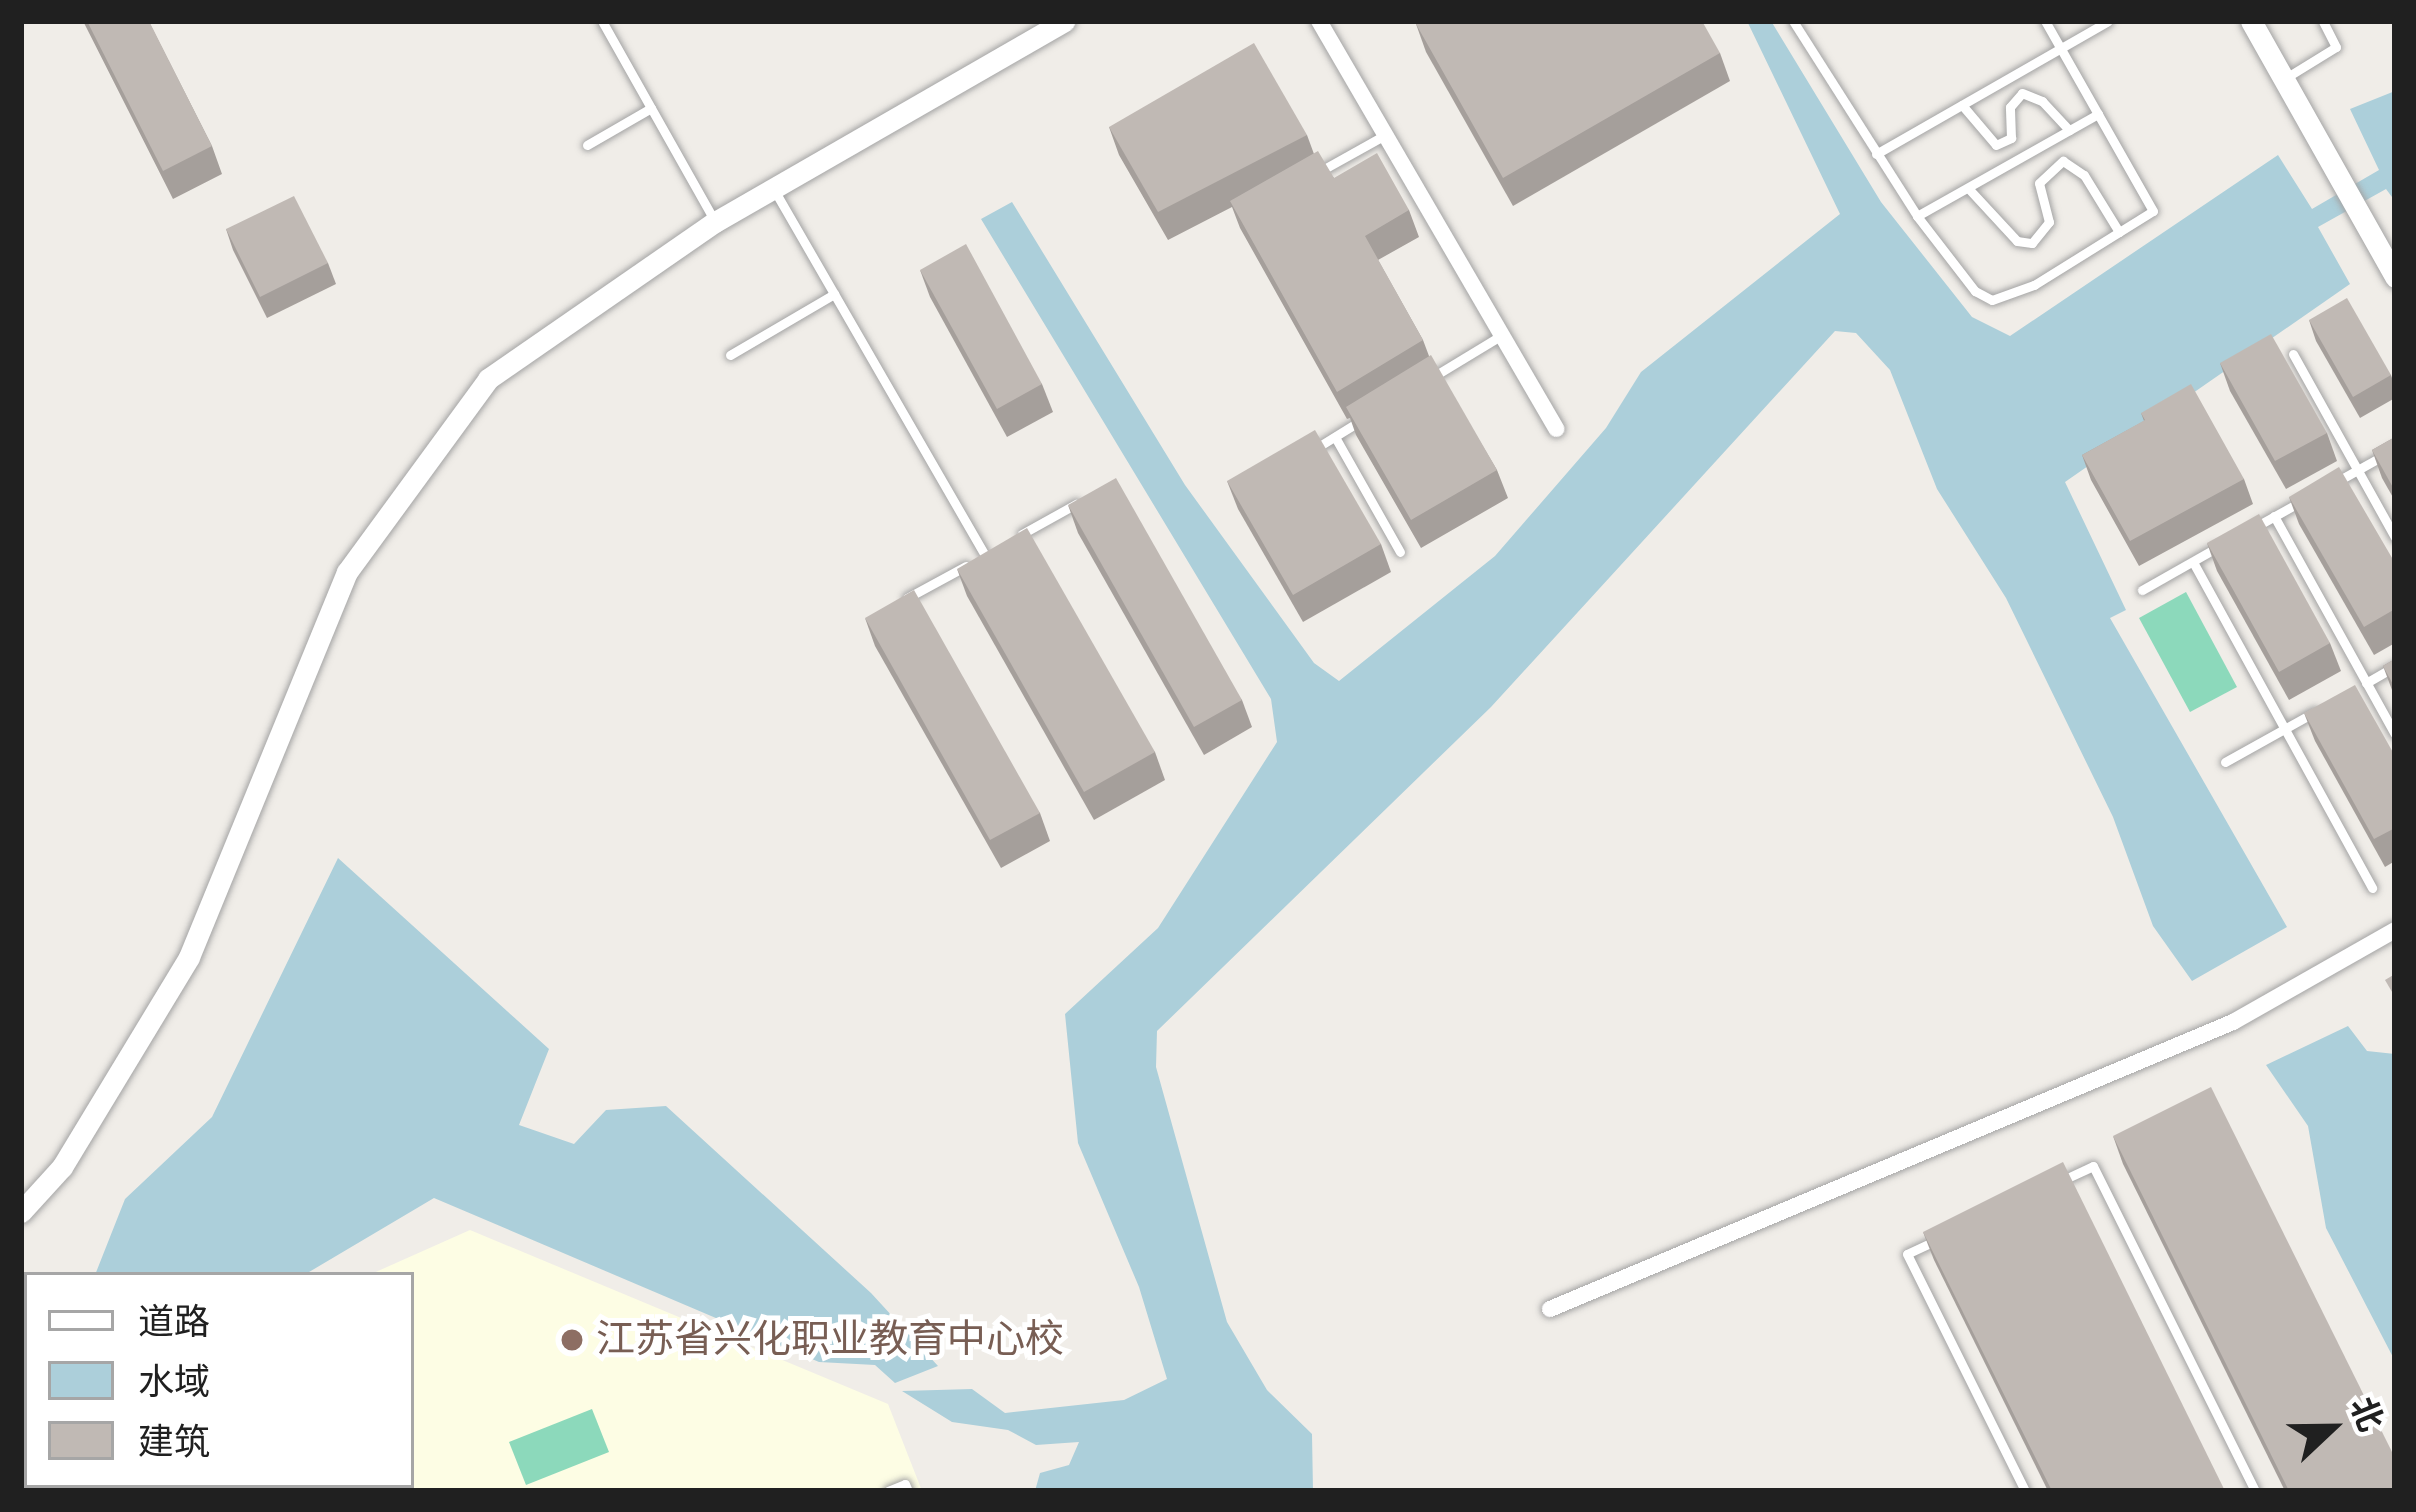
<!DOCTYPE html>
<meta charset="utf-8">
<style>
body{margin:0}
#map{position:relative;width:2416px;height:1512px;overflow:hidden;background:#f0ede8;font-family:"Source Sans 3","Noto Sans SC",sans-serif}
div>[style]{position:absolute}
.education>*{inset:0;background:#fdfde4}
.pitch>*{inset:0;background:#8cd9bb}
.water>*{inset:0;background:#accfda}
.roads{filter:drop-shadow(0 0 3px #a4a4a4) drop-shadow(0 0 3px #a4a4a4)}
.service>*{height:9px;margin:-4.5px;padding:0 4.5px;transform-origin:4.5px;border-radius:4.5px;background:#fff}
.minor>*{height:16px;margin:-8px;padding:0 8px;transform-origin:8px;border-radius:8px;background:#fff}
.tertiary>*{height:21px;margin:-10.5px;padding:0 10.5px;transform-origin:10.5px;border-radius:10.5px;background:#fff}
.wall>*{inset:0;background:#a59f9b}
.building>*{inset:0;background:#c0b9b4}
.dots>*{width:33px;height:33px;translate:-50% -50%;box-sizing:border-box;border:6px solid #fff;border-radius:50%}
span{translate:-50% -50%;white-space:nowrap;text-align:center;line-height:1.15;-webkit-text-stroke:10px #fff;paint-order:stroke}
.education-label{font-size:39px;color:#785e54}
.left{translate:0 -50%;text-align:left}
.frame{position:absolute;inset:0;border:24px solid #202020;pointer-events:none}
.legend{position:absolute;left:24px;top:1272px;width:390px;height:216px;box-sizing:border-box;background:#fff;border:3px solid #a6a6a6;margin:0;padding:15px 21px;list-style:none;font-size:36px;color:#202020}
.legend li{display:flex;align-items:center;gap:24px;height:60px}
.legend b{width:60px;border:3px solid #a6a6a6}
.north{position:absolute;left:2272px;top:1368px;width:120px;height:120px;-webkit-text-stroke:9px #fff;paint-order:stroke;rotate:68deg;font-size:33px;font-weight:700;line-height:48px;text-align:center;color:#202020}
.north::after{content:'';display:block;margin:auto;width:42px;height:54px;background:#202020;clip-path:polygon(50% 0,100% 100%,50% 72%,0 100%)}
</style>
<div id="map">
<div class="education">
<div style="clip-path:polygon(470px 1230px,888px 1404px,922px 1491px,21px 1491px,27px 1427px,27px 1485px,411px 1485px,411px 1275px,369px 1275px)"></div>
</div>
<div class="pitch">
<div style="clip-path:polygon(2186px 592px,2237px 687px,2190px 712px,2139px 618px)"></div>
<div style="clip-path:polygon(592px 1409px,609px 1452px,526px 1485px,509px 1442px)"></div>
</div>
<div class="water">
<div style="clip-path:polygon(1747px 21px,1771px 21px,1881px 202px,1972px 317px,2010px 336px,2278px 155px,2312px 209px,2379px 170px,2350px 109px,2395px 91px,2395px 201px,2386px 189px,2318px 227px,2350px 284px,2065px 482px,2126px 610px,2110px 618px,2287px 927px,2192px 981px,2153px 926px,2113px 817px,2006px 598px,1937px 489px,1890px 370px,1856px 333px,1835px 331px,1491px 707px,1157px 1031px,1156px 1067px,1227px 1322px,1267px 1390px,1312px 1434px,1313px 1491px,1035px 1491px,1040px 1473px,1069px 1465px,1079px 1442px,1036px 1445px,1008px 1430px,952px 1422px,902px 1391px,972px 1389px,1005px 1413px,1124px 1400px,1167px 1379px,1139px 1287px,1078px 1143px,1065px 1014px,1158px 928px,1277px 742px,1271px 699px,981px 219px,1012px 202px,1185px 485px,1314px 663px,1339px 681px,1495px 556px,1606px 428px,1641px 372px,1840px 214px)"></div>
<div style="clip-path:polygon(338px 858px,549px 1049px,519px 1125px,574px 1144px,606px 1110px,666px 1106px,871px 1293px,938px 1366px,895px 1383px,875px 1365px,819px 1362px,434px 1198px,304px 1275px,95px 1275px,125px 1199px,212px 1117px)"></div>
<div style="clip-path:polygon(2348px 1026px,2367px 1051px,2395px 1054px,2395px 1361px,2326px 1228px,2308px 1126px,2266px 1065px)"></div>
</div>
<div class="roads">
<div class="service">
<div style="left:602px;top:21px;width:228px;rotate:60.6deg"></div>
<div style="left:1793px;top:21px;width:231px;rotate:57.5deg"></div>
<div style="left:1917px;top:216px;width:95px;rotate:52.3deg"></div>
<div style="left:1975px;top:291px;width:19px;rotate:28deg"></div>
<div style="left:1992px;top:300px;width:45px;rotate:-19.7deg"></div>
<div style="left:2034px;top:285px;width:140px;rotate:-31.9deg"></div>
<div style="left:2153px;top:211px;width:219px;rotate:-119.6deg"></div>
<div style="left:2284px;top:79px;width:61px;rotate:-31.6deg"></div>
<div style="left:2336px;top:47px;width:29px;rotate:-117deg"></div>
<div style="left:1962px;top:105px;width:52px;rotate:49.6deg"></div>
<div style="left:1996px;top:145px;width:17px;rotate:-25deg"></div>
<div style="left:2011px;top:138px;width:31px;rotate:-92deg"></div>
<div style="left:2010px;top:107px;width:18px;rotate:-49deg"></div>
<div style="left:2022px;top:93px;width:22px;rotate:22deg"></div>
<div style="left:2042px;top:101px;width:40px;rotate:47deg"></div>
<div style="left:587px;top:145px;width:74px;rotate:-30deg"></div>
<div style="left:1876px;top:154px;width:267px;rotate:-29.8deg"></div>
<div style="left:1317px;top:173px;width:78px;rotate:-29.2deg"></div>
<div style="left:773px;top:188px;width:424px;rotate:60deg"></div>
<div style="left:1968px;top:188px;width:72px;rotate:47.2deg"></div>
<div style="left:2017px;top:241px;width:15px;rotate:8deg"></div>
<div style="left:2032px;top:243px;width:27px;rotate:-51deg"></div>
<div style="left:2049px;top:222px;width:40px;rotate:-104.4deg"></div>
<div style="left:2039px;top:183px;width:33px;rotate:-43deg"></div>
<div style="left:2063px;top:161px;width:25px;rotate:34deg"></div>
<div style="left:2084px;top:175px;width:67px;rotate:58.4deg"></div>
<div style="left:1917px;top:216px;width:208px;rotate:-29.4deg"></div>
<div style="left:2293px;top:354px;width:210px;rotate:60.9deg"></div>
<div style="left:730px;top:355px;width:121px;rotate:-30.4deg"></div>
<div style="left:1431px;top:378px;width:83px;rotate:-31.2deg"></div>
<div style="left:1335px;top:437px;width:132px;rotate:60.5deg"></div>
<div style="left:1313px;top:450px;width:55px;rotate:-31.7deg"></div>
<div style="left:2336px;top:482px;width:68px;rotate:-29.2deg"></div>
<div style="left:2274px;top:516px;width:249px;rotate:61deg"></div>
<div style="left:2257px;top:526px;width:49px;rotate:-29.2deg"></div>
<div style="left:1022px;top:534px;width:62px;rotate:-29.1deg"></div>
<div style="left:2193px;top:562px;width:372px;rotate:61.2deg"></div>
<div style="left:2142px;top:590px;width:85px;rotate:-29.6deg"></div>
<div style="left:907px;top:598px;width:67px;rotate:-28.5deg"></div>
<div style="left:2366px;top:683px;width:34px;rotate:-30deg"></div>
<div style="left:2225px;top:762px;width:103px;rotate:-29.1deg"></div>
<div style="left:2063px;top:1180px;width:33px;rotate:-25deg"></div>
<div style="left:2093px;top:1166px;width:363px;rotate:63.5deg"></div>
<div style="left:1939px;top:1239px;width:35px;rotate:155deg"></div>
<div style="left:1907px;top:1254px;width:265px;rotate:63.5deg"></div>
<div style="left:888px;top:1491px;width:18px;rotate:-22deg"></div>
<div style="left:905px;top:1484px;width:8px;rotate:67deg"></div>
</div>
<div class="minor">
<div style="left:1319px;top:21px;width:472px;rotate:59.8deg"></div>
<div style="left:1550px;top:1309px;width:741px;rotate:-22.79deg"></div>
<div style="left:2233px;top:1022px;width:186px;rotate:-29.6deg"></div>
</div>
<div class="tertiary">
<div style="left:2251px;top:21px;width:294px;rotate:60.6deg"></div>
<div style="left:21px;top:1212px;width:61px;rotate:-47.7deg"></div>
<div style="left:62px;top:1167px;width:245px;rotate:-58.8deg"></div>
<div style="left:189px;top:957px;width:416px;rotate:-67.7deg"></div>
<div style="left:347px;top:572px;width:239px;rotate:-53.8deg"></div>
<div style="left:488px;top:379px;width:276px;rotate:-34.7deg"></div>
<div style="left:715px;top:222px;width:403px;rotate:-29.9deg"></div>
</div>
</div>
<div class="wall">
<div style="clip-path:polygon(83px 21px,156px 21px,150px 24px,212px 146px,222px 174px,173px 199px)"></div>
<div style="clip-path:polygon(1416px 24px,1720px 53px,1730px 81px,1513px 206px,1426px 52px)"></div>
<div style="clip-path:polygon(1109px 127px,1307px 135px,1314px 154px,1334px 178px,1409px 210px,1419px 237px,1378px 260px,1423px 340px,1429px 356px,1497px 470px,1508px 498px,1421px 548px,1356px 435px,1350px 418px,1347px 419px,1240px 228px,1232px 207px,1168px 240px,1119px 155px)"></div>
<div style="clip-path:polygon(226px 229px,328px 263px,336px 284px,267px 318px,233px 250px)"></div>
<div style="clip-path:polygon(920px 270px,1042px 384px,1053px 412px,1007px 437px,930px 297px)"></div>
<div style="clip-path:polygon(2309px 320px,2391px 375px,2395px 387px,2395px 398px,2360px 418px,2316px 341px)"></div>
<div style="clip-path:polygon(2220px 363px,2327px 433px,2337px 461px,2286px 489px,2230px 391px)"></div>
<div style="clip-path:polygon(2141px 413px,2244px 479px,2253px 504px,2139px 566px,2091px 480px,2082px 455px,2144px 421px)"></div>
<div style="clip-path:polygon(2395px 437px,2395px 501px,2382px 478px,2372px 450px)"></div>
<div style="clip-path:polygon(1227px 481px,1381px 544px,1391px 572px,1303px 622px,1238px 509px)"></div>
<div style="clip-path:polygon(2289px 497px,2395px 563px,2395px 643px,2374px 655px,2299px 524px)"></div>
<div style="clip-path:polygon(1068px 505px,1242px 700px,1252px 727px,1204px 755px,1078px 533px)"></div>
<div style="clip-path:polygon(2207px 543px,2330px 643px,2341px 671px,2289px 700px,2217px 571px)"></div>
<div style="clip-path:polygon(957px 569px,1155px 752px,1165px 780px,1094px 820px,967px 596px)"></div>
<div style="clip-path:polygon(865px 618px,1040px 813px,1050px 841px,1001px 868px,875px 646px)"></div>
<div style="clip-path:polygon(2395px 659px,2395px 698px,2383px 666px)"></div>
<div style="clip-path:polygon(2304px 713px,2395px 756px,2395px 861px,2385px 867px,2315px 741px)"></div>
<div style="clip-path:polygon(2113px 1136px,2395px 1491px,2285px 1491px,2123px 1164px)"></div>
<div style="clip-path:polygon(1923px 1232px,2225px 1491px,2048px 1491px,1934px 1260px)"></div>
</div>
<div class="building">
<div style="clip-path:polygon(87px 21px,149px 21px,212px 146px,163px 171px)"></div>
<div style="clip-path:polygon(1422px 21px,1702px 21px,1720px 53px,1503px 178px,1416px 24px)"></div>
<div style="clip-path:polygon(1254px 43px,1307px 135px,1158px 212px,1109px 127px)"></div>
<div style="clip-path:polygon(1318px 151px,1334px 178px,1377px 153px,1409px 210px,1365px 236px,1423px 340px,1337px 392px,1230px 201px)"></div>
<div style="clip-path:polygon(294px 196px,328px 263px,260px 297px,226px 229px)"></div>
<div style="clip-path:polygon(966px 244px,1042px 384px,997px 409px,920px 270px)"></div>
<div style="clip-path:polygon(2347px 298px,2391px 375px,2353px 397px,2309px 320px)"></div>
<div style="clip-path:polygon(2271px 334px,2327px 433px,2275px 461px,2220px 363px)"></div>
<div style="clip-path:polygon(1431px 355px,1497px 470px,1411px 520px,1346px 407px)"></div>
<div style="clip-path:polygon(2191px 384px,2244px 479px,2130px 541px,2082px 455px,2145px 420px,2141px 413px)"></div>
<div style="clip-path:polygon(1315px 430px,1381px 544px,1293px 595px,1227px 481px)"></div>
<div style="clip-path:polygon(2395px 437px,2395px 491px,2372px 450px)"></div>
<div style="clip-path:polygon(2339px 467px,2395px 563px,2395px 609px,2364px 627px,2289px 497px)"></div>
<div style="clip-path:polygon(1116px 478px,1242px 700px,1194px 727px,1068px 505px)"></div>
<div style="clip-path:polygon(2259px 514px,2330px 643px,2279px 672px,2207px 543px)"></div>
<div style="clip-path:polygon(1027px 528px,1155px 752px,1084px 792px,957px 569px)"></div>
<div style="clip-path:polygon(914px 590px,1040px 813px,990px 840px,865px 618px)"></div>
<div style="clip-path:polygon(2395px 659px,2395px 688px,2383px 666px)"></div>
<div style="clip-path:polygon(2355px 685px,2395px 756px,2395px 828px,2374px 839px,2304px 713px)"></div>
<div style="clip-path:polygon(2395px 974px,2395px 997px,2385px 980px)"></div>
<div style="clip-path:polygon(2211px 1087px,2395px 1458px,2395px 1491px,2289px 1491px,2113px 1136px)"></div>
<div style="clip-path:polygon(2063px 1162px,2225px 1491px,2052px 1491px,1923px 1232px)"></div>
</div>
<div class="dots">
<div style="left:572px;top:1340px;background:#8d6e63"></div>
</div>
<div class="education-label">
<span class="left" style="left:596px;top:1340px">江苏省兴化职业教育中心校</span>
</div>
<div class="frame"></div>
<ul class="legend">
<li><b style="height:15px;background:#fff"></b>道路</li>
<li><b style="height:33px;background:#accfda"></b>水域</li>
<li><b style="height:33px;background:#c0b9b4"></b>建筑</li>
</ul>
<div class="north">北</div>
</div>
